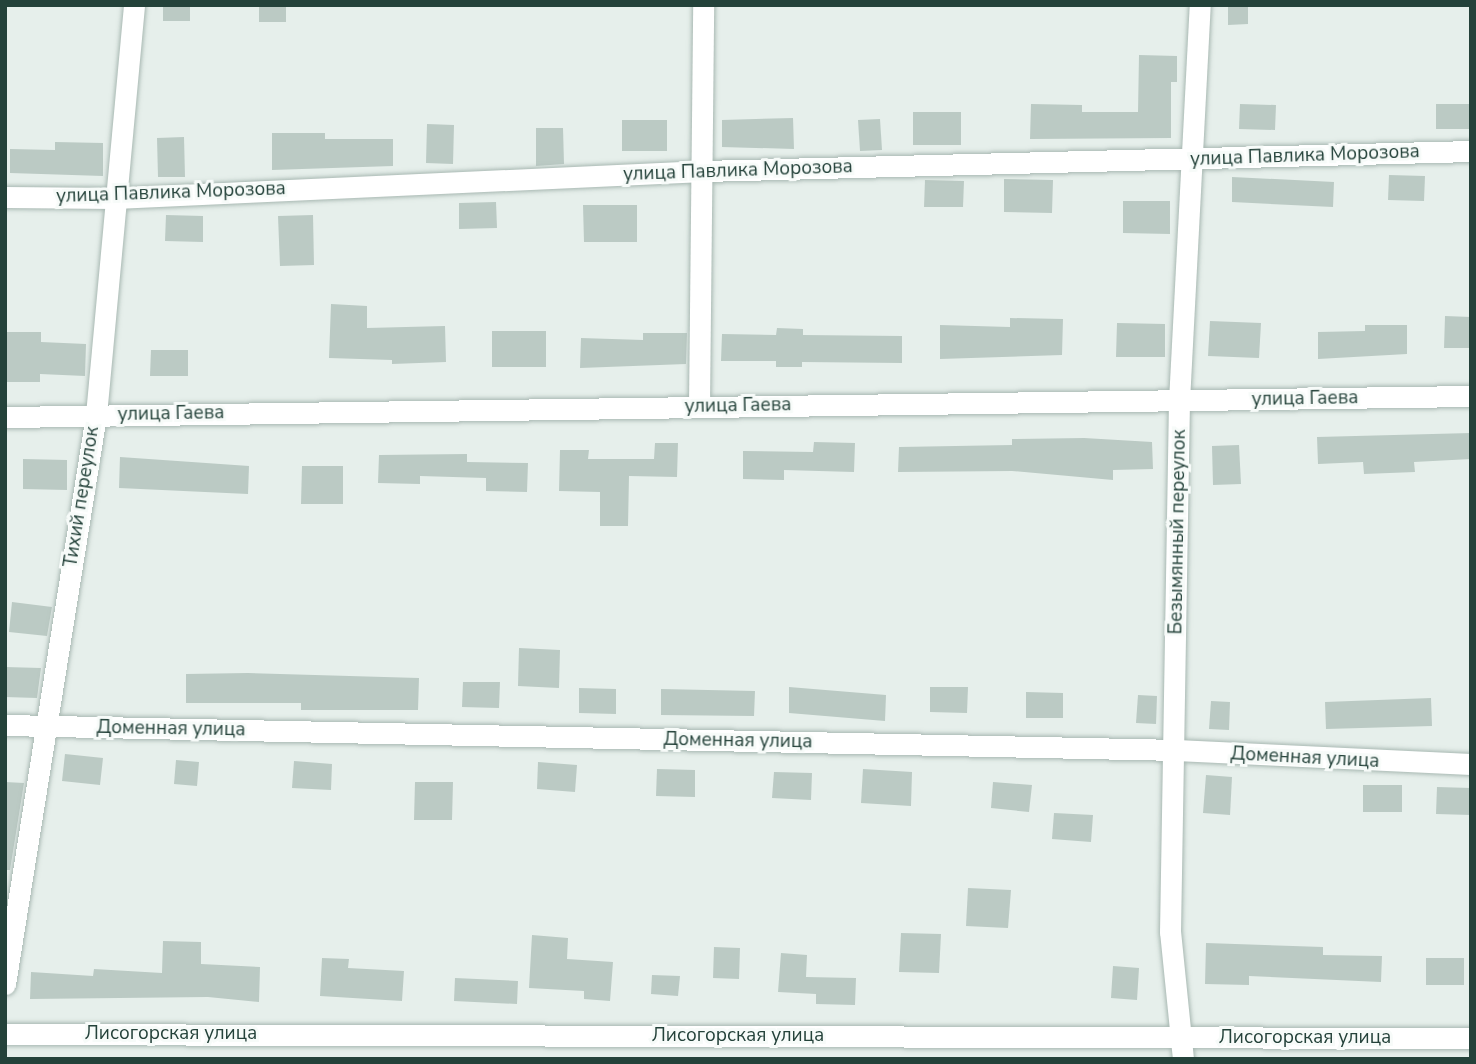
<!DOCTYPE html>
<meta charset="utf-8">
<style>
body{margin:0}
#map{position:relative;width:1476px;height:1064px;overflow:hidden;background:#e6efeb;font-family:"Nunito Sans",sans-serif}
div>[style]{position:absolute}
.building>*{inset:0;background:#bbcac4}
.roads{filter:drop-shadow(0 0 2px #a8b8b2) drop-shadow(0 0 2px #a8b8b2)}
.minor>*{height:21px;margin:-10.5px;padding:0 10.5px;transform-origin:10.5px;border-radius:10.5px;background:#fff}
span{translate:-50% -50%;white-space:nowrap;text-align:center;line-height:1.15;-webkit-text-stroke:6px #f7fbf9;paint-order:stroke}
.street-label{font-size:19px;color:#24423a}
.frame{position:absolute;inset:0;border:7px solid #24423a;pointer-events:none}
</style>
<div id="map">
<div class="building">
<div style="clip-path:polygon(163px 5px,190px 5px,190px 21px,163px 21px)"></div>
<div style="clip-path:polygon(259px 5px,286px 5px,286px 22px,259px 22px)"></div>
<div style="clip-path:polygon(1228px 5px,1248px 5px,1248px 24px,1228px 25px)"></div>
<div style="clip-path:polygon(1139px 55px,1177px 56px,1177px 82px,1171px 82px,1171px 138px,1030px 139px,1031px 104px,1082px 105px,1082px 112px,1138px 112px)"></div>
<div style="clip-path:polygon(1240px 104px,1276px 105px,1275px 130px,1239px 129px)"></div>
<div style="clip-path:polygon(1436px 104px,1471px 104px,1471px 129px,1436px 129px)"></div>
<div style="clip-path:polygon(913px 112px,961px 112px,961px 145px,913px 145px)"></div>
<div style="clip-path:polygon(793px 118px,794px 149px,722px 147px,722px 120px)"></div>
<div style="clip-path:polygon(880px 119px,882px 150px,860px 151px,858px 120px)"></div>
<div style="clip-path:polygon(622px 120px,667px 120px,667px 151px,622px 151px)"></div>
<div style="clip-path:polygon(427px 124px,454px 125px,453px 164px,426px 163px)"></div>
<div style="clip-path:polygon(536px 128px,563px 128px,564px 164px,536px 166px)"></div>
<div style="clip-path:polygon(272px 133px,325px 133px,325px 139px,393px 139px,393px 166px,272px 170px)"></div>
<div style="clip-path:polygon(184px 137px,185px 177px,158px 177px,157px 138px)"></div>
<div style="clip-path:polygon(55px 142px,103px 143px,103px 176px,10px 173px,10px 149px,55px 150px)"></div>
<div style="clip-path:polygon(1389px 175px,1425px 176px,1424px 201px,1388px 200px)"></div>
<div style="clip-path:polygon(1232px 177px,1334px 182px,1333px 207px,1232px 202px)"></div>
<div style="clip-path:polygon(1004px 179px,1053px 180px,1052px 213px,1004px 212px)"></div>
<div style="clip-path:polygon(925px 180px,964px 181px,963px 207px,924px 207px)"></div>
<div style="clip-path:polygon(1123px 201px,1170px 201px,1170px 234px,1123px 233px)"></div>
<div style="clip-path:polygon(496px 202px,497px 228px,459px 229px,459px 203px)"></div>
<div style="clip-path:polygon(583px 205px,637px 205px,637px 242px,584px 242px)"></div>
<div style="clip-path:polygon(166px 215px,203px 216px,203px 242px,165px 241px)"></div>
<div style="clip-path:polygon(313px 215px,314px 265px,280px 266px,278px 216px)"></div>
<div style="clip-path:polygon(331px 304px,367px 306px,367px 328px,445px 326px,446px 362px,392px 364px,392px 360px,329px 358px)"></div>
<div style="clip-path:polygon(1445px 316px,1471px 317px,1471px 348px,1444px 348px)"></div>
<div style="clip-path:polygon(1010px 318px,1063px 319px,1062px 355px,940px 359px,940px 325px,1010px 327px)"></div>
<div style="clip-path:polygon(1210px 321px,1261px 323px,1259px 358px,1208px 356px)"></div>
<div style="clip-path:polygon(1117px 323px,1165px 324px,1165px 357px,1116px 357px)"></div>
<div style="clip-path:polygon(1365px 325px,1407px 325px,1407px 354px,1318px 359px,1318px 332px,1365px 331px)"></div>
<div style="clip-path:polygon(777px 328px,803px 329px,803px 335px,902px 336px,902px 363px,802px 362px,802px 367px,776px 367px,776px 361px,721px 361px,722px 334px,776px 335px)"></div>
<div style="clip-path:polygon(492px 331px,546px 331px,546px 367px,492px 367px)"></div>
<div style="clip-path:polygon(6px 332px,41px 332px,41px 342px,86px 344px,85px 376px,40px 374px,40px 382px,6px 382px)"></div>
<div style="clip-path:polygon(643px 333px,687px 333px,686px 364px,580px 368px,581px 338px,643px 340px)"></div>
<div style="clip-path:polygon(151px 350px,188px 350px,188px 376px,150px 376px)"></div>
<div style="clip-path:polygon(1471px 433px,1471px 459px,1414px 462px,1415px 472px,1364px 474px,1363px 462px,1318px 464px,1317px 437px)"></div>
<div style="clip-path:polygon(1084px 438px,1152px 442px,1153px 469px,1113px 470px,1113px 480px,1012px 471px,898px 472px,899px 447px,1012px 445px,1012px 439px)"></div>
<div style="clip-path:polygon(814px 442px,855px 443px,854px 472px,784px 470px,784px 480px,743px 479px,743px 451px,813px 452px)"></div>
<div style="clip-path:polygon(655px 443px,678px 443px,677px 477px,629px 476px,628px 526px,600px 526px,600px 492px,559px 491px,560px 450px,589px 450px,588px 459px,654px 459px)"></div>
<div style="clip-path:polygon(1239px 445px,1241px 484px,1213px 485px,1212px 446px)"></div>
<div style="clip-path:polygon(467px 454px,467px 462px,528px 463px,527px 492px,486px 491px,486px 478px,420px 476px,420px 484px,378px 483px,379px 455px)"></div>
<div style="clip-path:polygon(120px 457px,249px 466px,248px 494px,119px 488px)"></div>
<div style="clip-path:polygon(23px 459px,67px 460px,67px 490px,23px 489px)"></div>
<div style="clip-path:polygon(302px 466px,343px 466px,343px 504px,301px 504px)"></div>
<div style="clip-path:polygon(12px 602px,52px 607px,47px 636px,9px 632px)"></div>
<div style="clip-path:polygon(519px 648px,560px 650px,559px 688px,518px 686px)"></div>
<div style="clip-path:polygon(5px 667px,41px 668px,37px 698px,5px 697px)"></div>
<div style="clip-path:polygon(248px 673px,419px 678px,418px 710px,301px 710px,301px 703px,186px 703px,186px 674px)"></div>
<div style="clip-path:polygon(463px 682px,500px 682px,499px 708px,462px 707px)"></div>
<div style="clip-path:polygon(789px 687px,886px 695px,885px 721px,789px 713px)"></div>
<div style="clip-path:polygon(930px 687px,968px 687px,967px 713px,930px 712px)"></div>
<div style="clip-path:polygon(579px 688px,616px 689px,616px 714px,579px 713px)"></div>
<div style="clip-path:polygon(661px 689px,755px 691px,754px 716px,661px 715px)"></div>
<div style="clip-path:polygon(1026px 692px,1063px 693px,1063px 718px,1026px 718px)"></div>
<div style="clip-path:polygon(1138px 695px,1157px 696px,1156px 724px,1136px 723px)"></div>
<div style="clip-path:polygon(1431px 698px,1432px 726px,1326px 729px,1325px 702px)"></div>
<div style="clip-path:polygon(1211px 701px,1230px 702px,1229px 730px,1209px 729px)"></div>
<div style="clip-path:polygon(65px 754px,103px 758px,100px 785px,62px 781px)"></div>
<div style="clip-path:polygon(176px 760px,199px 762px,197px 786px,174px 784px)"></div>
<div style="clip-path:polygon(294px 761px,332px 764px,331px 790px,292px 788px)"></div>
<div style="clip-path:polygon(538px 762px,577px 765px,575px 792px,537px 789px)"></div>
<div style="clip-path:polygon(657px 769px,695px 770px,695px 797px,656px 796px)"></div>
<div style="clip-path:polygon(863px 769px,912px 772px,911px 806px,861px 803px)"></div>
<div style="clip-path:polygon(774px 772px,812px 773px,811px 800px,772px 798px)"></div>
<div style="clip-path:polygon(1206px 775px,1232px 777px,1230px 815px,1203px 813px)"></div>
<div style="clip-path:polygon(5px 782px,24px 783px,10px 870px,5px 870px)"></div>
<div style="clip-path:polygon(415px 782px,453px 782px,452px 820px,414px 820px)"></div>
<div style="clip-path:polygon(993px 782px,1032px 785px,1029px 812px,991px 808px)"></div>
<div style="clip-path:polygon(1363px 785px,1402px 785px,1402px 812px,1363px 812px)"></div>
<div style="clip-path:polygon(1437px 787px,1471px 788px,1471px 815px,1436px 814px)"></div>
<div style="clip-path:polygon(1054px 813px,1093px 815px,1091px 842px,1052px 839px)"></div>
<div style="clip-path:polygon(968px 888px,1011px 890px,1008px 928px,966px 926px)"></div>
<div style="clip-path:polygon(901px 933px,941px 934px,939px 973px,899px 972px)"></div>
<div style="clip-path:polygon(532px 935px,568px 938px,567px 959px,613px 962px,610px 1001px,584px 999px,584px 991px,529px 988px)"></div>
<div style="clip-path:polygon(163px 941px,201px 942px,201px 964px,260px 967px,259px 1002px,208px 997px,30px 999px,31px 972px,93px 976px,94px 969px,162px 973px)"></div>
<div style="clip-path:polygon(1206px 943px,1323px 947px,1323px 955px,1382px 956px,1381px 982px,1249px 976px,1249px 985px,1205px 984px)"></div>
<div style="clip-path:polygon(714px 947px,740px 948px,739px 979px,713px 978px)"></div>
<div style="clip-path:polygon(781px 953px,807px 955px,806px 977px,856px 978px,855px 1005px,816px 1004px,816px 994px,778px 992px)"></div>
<div style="clip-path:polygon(322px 958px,349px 959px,348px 968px,404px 971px,402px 1001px,320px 996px)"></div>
<div style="clip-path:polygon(1426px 958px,1464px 958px,1464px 985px,1426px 985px)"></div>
<div style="clip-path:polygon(1113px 966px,1139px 968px,1137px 1000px,1111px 998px)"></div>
<div style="clip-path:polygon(652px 975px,680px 976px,678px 996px,651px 994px)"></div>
<div style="clip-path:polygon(455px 978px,518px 981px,517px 1004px,454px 1001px)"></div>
</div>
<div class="roads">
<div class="minor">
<div style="left:5px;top:197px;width:110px;rotate:0.5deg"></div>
<div style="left:115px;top:198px;width:589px;rotate:-2.63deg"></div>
<div style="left:703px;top:171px;width:768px;rotate:-1.49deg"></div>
<div style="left:699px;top:406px;width:401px;rotate:-89.4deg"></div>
<div style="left:5px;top:417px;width:1466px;rotate:-0.82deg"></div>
<div style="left:5px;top:725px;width:1171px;rotate:1.22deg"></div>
<div style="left:1176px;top:750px;width:295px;rotate:2.7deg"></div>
<div style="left:5px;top:984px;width:576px;rotate:-80.91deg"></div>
<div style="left:96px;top:415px;width:412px;rotate:-84.7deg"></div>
<div style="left:5px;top:1034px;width:1466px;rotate:0.16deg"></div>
<div style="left:1183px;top:1059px;width:128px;rotate:-95.8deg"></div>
<div style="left:1170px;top:932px;width:531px;rotate:-89.03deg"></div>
<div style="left:1179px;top:401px;width:397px;rotate:-87deg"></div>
</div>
</div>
<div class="street-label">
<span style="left:1305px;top:156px;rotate:-2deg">улица Павлика Морозова</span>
<span style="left:738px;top:171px;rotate:-2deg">улица Павлика Морозова</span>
<span style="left:171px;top:193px;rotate:-2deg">улица Павлика Морозова</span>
<span style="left:1305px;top:399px;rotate:-1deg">улица Гаева</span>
<span style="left:738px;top:406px;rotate:-1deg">улица Гаева</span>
<span style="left:171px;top:414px;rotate:-1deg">улица Гаева</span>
<span style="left:82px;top:497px;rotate:-81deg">Тихий переулок</span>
<span style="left:1178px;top:532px;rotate:-89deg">Безымянный переулок</span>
<span style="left:171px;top:729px;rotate:1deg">Доменная улица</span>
<span style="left:738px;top:741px;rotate:1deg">Доменная улица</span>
<span style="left:1305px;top:758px;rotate:3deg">Доменная улица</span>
<span style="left:171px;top:1034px">Лисогорская улица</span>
<span style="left:738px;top:1036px">Лисогорская улица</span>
<span style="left:1305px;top:1038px">Лисогорская улица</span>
</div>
<div class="frame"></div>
</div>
